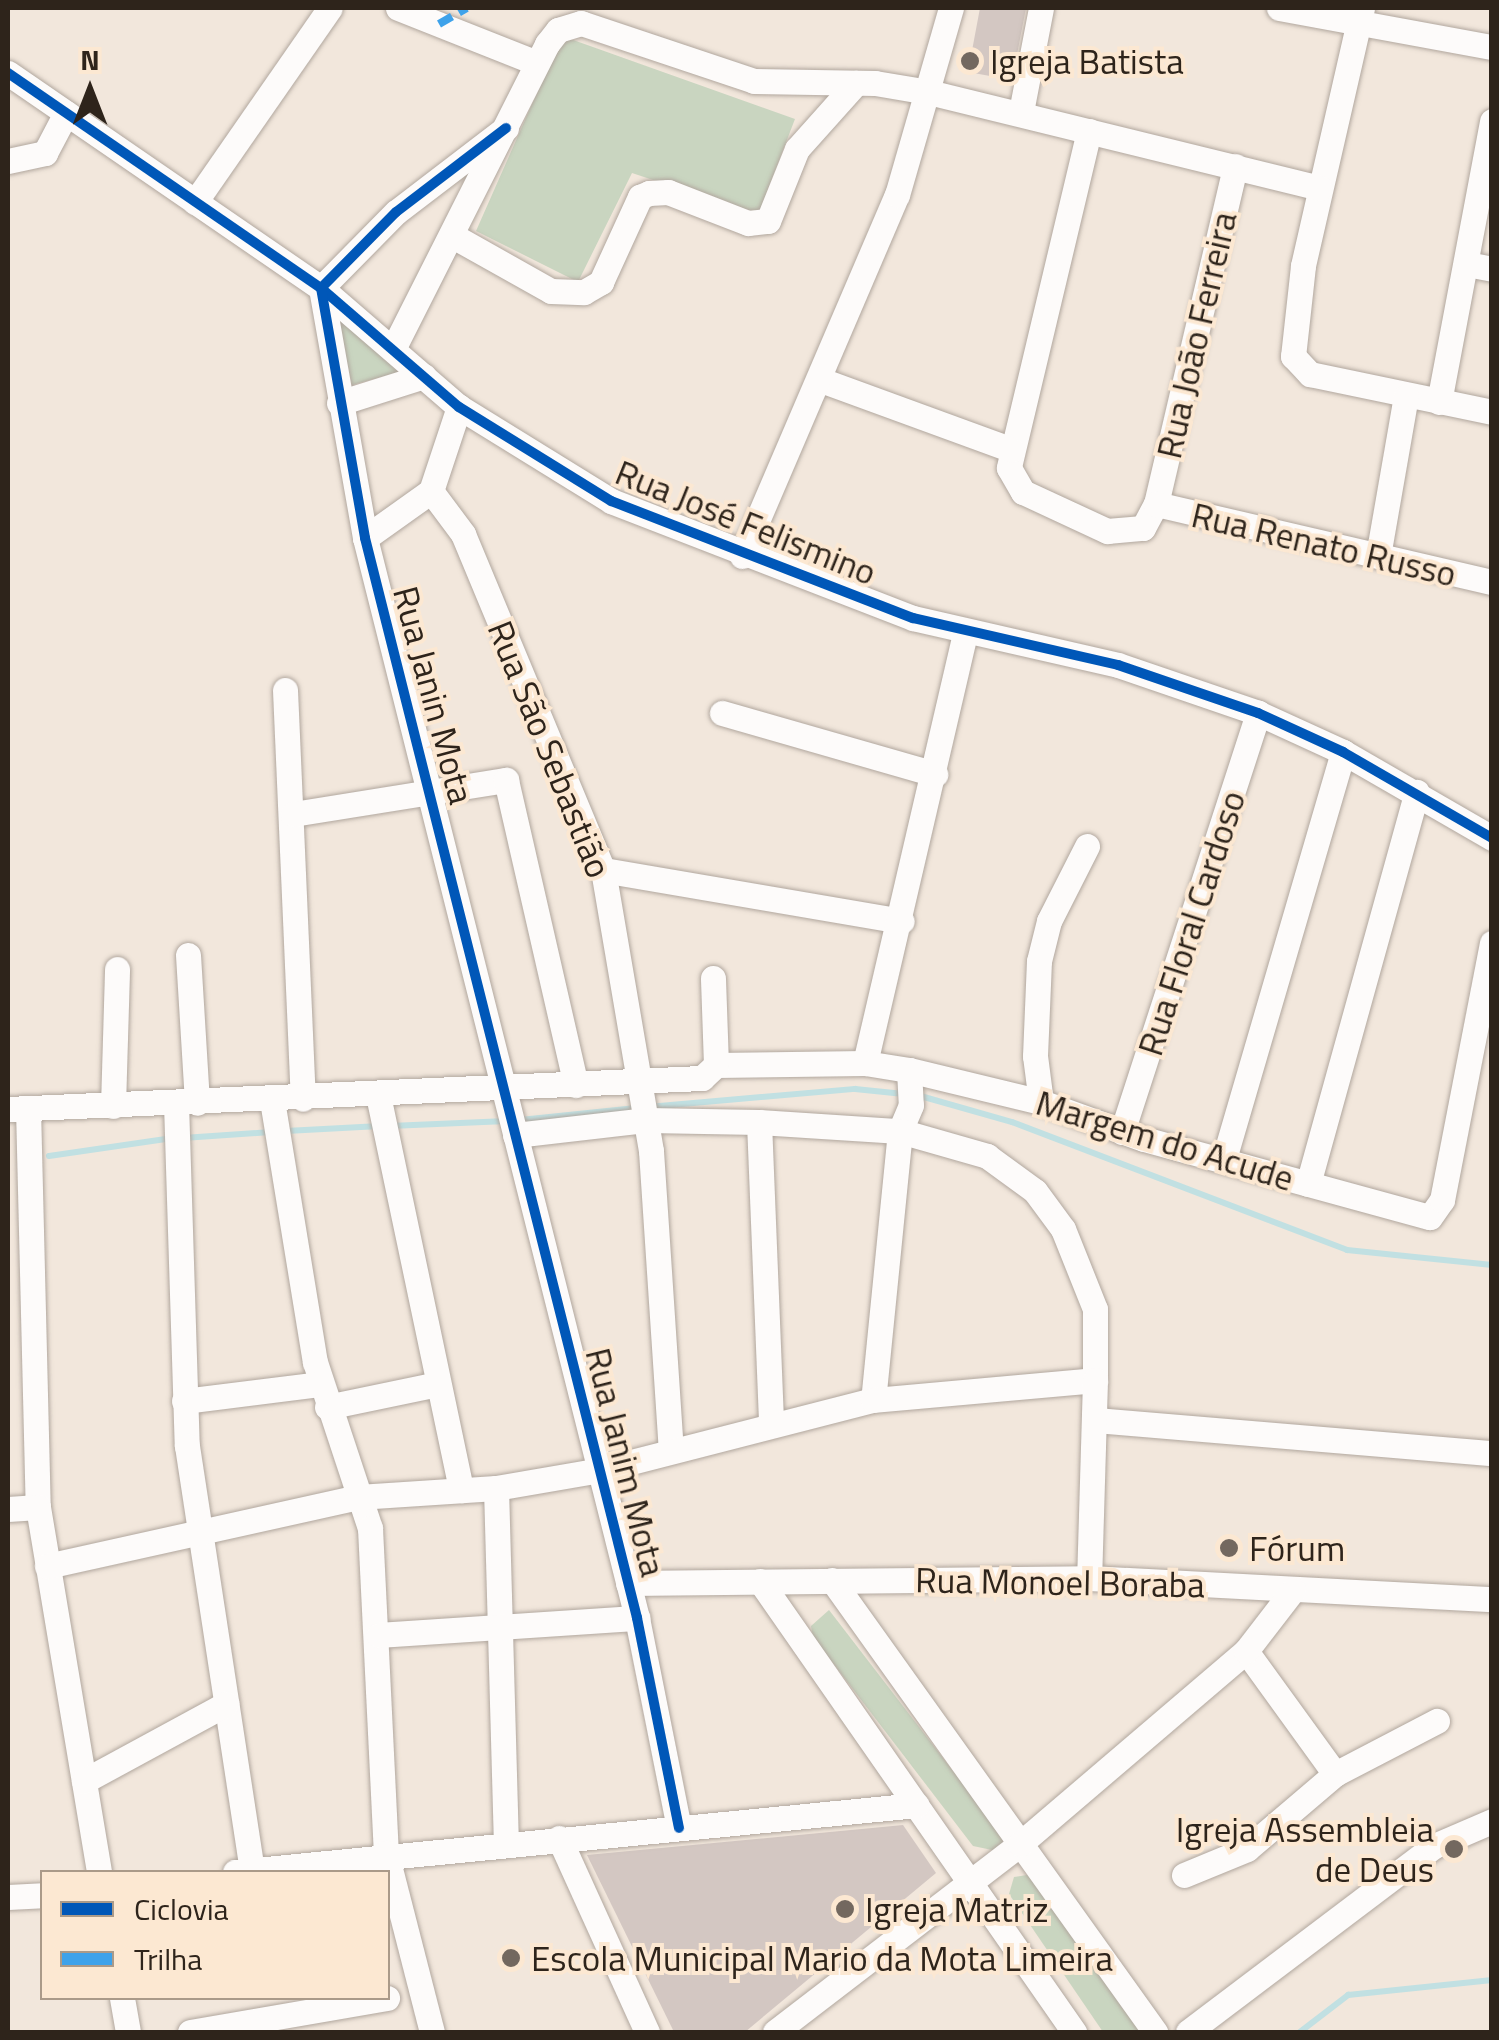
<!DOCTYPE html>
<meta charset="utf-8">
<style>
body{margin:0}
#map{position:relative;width:1499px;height:2040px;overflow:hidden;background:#f2e7dc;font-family:"Titillium Web",sans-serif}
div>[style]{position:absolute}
.green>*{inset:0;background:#c9d5c0}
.stream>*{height:6px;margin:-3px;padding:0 3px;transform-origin:3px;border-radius:3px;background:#c1e0e2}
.building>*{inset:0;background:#d3c7c2}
.roads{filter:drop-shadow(0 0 2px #b1a79e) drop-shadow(0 0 2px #b1a79e)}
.minor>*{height:25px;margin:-12.5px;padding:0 12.5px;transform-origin:12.5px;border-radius:12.5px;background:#fdfbfa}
.quiet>*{height:8px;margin-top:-4px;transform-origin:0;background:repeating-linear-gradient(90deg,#3ea2ea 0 15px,transparent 0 23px)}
.cycleway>*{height:10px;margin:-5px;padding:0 5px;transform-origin:5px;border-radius:5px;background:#0057b8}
.dots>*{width:28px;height:28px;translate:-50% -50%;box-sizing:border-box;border:5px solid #fce8d2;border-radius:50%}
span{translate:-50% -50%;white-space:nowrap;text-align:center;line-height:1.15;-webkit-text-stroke:8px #fce8d2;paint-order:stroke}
.poi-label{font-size:35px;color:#2e241b}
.left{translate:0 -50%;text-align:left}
.right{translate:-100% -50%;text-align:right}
.street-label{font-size:35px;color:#2e241b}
.frame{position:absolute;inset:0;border:10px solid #2e241b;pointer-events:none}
.legend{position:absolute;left:40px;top:1870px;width:350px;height:130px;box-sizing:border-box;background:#fce8d2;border:2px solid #aa9a89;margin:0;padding:12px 18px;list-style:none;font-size:30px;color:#2e241b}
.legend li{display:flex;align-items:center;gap:20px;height:50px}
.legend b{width:50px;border:2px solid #aa9a89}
.north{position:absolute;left:40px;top:40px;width:100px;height:100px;-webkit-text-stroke:8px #fce8d2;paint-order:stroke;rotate:0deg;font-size:28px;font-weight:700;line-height:40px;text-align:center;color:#2e241b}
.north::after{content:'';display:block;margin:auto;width:35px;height:45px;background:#2e241b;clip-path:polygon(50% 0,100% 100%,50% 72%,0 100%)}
</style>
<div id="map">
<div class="green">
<div style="clip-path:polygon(562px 36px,795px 119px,758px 215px,632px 173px,578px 282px,476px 231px)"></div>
<div style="clip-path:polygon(337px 316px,410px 369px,352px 385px)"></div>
<div style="clip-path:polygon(829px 1610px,1000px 1832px,1004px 1845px,997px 1851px,973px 1846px,813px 1637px,811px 1626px)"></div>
<div style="clip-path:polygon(1027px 1875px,1037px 1884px,1151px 2032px,1103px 2032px,1009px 1894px,1014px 1877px)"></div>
</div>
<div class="stream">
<div style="left:917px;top:1095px;width:99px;rotate:15.9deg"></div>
<div style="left:1012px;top:1122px;width:359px;rotate:20.9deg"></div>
<div style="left:1347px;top:1250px;width:146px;rotate:5.9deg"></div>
<div style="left:648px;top:1107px;width:208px;rotate:-5deg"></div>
<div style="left:855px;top:1089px;width:49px;rotate:5.8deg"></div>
<div style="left:520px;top:1120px;width:117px;rotate:-5.9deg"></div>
<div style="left:390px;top:1126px;width:117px;rotate:-2.4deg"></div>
<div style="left:286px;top:1131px;width:94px;rotate:-3deg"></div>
<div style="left:183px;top:1138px;width:87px;rotate:-3.9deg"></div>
<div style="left:49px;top:1156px;width:118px;rotate:-8.3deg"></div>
<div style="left:1300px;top:2032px;width:61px;rotate:-37.6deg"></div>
<div style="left:1348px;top:1995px;width:145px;rotate:-5.9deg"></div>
</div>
<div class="building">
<div style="clip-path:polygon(980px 8px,1026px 8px,1012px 80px,968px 72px)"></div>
<div style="clip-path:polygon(903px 1825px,936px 1873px,745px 2032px,674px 2032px,587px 1855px)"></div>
</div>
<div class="roads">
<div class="minor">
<div style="left:398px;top:8px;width:149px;rotate:21.6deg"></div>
<div style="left:1279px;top:8px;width:217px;rotate:10.4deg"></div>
<div style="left:1362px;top:8px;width:265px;rotate:102.9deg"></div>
<div style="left:1303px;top:266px;width:91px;rotate:96.3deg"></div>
<div style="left:1293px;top:356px;width:25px;rotate:47deg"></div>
<div style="left:1310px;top:374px;width:186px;rotate:11.8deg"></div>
<div style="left:8px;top:73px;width:380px;rotate:34.5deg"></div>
<div style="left:321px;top:288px;width:182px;rotate:40.8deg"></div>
<div style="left:459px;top:407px;width:179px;rotate:31.7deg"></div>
<div style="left:611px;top:501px;width:324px;rotate:21.2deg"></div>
<div style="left:913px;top:618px;width:210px;rotate:12.9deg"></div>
<div style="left:1118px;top:665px;width:148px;rotate:18.9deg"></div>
<div style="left:1258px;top:713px;width:94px;rotate:24.6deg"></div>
<div style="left:1343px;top:752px;width:172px;rotate:30deg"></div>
<div style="left:1021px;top:112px;width:106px;rotate:-79.1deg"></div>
<div style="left:506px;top:128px;width:138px;rotate:142.6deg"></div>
<div style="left:396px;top:212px;width:107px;rotate:134.6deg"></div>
<div style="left:321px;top:288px;width:254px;rotate:80deg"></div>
<div style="left:365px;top:538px;width:1114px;rotate:75.86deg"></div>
<div style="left:637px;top:1618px;width:214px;rotate:78.7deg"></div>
<div style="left:1089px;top:131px;width:346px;rotate:103.4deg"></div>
<div style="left:1009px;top:468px;width:28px;rotate:60deg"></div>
<div style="left:1023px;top:492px;width:93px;rotate:24.9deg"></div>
<div style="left:1107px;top:531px;width:36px;rotate:-5deg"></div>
<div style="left:1143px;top:528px;width:27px;rotate:-62deg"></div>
<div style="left:1156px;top:504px;width:347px;rotate:-76.8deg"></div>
<div style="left:8px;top:161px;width:38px;rotate:-12deg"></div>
<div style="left:45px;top:153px;width:45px;rotate:-62.3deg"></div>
<div style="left:195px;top:202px;width:236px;rotate:-55.2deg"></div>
<div style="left:453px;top:236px;width:112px;rotate:29.3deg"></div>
<div style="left:551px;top:291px;width:33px;rotate:2deg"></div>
<div style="left:584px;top:292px;width:20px;rotate:-30deg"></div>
<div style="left:601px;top:282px;width:94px;rotate:-65.4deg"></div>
<div style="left:640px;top:197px;width:10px;rotate:-24deg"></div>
<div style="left:649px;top:193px;width:19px;rotate:-3deg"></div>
<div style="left:668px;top:192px;width:86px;rotate:21.2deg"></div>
<div style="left:748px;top:223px;width:20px;rotate:-6deg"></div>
<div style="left:768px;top:221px;width:78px;rotate:-68.1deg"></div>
<div style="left:797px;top:149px;width:89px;rotate:-48.2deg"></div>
<div style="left:1467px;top:264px;width:25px;rotate:11deg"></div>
<div style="left:393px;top:349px;width:342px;rotate:-63.2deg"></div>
<div style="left:547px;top:44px;width:18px;rotate:-52deg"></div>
<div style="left:558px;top:30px;width:24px;rotate:-17deg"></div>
<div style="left:581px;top:23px;width:182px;rotate:18.5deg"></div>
<div style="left:754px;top:81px;width:121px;rotate:0.9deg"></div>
<div style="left:875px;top:83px;width:55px;rotate:9.5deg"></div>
<div style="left:929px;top:92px;width:402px;rotate:13.8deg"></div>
<div style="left:821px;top:380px;width:203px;rotate:20.1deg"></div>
<div style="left:1439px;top:402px;width:286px;rotate:-79.3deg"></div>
<div style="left:339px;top:403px;width:89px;rotate:-17.6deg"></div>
<div style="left:431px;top:491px;width:54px;rotate:53.3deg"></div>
<div style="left:463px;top:534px;width:364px;rotate:67.4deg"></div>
<div style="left:603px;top:870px;width:285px;rotate:80.3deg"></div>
<div style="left:651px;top:1151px;width:299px;rotate:86.2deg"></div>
<div style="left:1156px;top:504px;width:345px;rotate:13.1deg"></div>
<div style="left:365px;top:538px;width:81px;rotate:-35.5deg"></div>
<div style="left:431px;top:491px;width:89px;rotate:-71.6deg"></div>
<div style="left:742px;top:556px;width:393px;rotate:-66.8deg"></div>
<div style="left:897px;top:195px;width:195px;rotate:-73.9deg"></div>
<div style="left:1378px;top:556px;width:162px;rotate:-80.1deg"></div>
<div style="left:285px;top:690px;width:409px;rotate:87.5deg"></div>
<div style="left:722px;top:713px;width:222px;rotate:16deg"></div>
<div style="left:293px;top:814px;width:216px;rotate:-9.1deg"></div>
<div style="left:506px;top:780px;width:313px;rotate:77.1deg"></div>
<div style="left:603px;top:870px;width:303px;rotate:9.7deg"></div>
<div style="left:188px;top:955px;width:148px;rotate:86.5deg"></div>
<div style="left:865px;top:1063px;width:441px;rotate:-76.9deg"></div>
<div style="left:716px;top:1065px;width:149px;rotate:-0.8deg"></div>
<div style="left:865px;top:1063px;width:45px;rotate:9deg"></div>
<div style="left:909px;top:1070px;width:35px;rotate:87deg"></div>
<div style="left:911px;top:1105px;width:28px;rotate:113deg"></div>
<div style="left:900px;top:1131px;width:270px;rotate:95.7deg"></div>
<div style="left:909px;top:1070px;width:136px;rotate:13.6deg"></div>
<div style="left:1041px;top:1102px;width:109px;rotate:19.8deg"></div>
<div style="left:1144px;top:1139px;width:296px;rotate:15.3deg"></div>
<div style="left:1430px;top:1217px;width:21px;rotate:-55deg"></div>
<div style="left:1442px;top:1200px;width:262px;rotate:-79deg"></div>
<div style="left:378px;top:1095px;width:404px;rotate:78.1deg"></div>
<div style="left:272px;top:1100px;width:266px;rotate:80.7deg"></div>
<div style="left:315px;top:1362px;width:175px;rotate:71.7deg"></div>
<div style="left:370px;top:1528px;width:325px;rotate:87.2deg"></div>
<div style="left:386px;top:1853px;width:185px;rotate:75.6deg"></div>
<div style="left:1041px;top:1102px;width:46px;rotate:-97.4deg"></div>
<div style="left:1035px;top:1056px;width:95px;rotate:-87.6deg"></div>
<div style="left:1039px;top:961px;width:41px;rotate:-76deg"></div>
<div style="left:1049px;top:921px;width:84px;rotate:-63.1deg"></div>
<div style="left:176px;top:1103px;width:343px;rotate:88.2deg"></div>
<div style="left:187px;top:1446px;width:429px;rotate:81.3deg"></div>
<div style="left:113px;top:1106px;width:137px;rotate:-88.3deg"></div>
<div style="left:28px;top:1108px;width:399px;rotate:88.6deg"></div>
<div style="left:38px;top:1507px;width:370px;rotate:80.5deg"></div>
<div style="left:8px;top:1109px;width:695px;rotate:-2.56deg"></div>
<div style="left:702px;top:1078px;width:19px;rotate:-43deg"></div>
<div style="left:716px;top:1065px;width:87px;rotate:-92deg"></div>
<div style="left:759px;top:1122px;width:300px;rotate:87.7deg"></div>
<div style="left:1122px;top:1132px;width:441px;rotate:-72deg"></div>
<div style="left:515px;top:1135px;width:133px;rotate:-6.5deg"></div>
<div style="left:647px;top:1120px;width:112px;rotate:1deg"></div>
<div style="left:759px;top:1122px;width:141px;rotate:3.7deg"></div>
<div style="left:900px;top:1131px;width:91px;rotate:16deg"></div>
<div style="left:987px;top:1156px;width:59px;rotate:36.1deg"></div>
<div style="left:1035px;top:1191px;width:47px;rotate:53.6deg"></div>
<div style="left:1063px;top:1229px;width:86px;rotate:68.2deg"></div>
<div style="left:1095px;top:1309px;width:71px;rotate:90deg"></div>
<div style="left:1224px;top:1159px;width:424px;rotate:-73.7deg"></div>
<div style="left:1308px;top:1184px;width:407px;rotate:-74.5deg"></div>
<div style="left:184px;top:1401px;width:138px;rotate:-7.1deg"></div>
<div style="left:327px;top:1407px;width:113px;rotate:-11.7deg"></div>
<div style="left:1096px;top:1420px;width:397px;rotate:4.8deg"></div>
<div style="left:496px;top:1488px;width:354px;rotate:88.4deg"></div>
<div style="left:8px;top:1509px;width:30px;rotate:-4deg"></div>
<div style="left:47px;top:1566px;width:319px;rotate:-12.5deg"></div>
<div style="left:358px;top:1497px;width:138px;rotate:-3.7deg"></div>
<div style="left:496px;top:1488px;width:106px;rotate:-9.8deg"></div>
<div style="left:600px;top:1470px;width:282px;rotate:-14.4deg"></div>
<div style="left:873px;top:1400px;width:223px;rotate:-5.1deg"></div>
<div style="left:1095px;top:1380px;width:198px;rotate:91.7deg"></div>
<div style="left:832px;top:1580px;width:556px;rotate:54.45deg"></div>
<div style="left:760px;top:1581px;width:550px;rotate:55.15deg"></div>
<div style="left:628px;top:1583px;width:461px;rotate:-0.6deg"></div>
<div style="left:1089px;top:1578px;width:404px;rotate:3deg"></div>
<div style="left:379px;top:1635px;width:259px;rotate:-3.8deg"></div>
<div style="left:1246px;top:1651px;width:152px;rotate:54.1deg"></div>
<div style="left:1335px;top:1774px;width:115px;rotate:-27.5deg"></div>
<div style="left:84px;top:1781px;width:162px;rotate:-28.5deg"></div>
<div style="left:559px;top:1838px;width:213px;rotate:65.6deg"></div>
<div style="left:235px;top:1872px;width:685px;rotate:-5.61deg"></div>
<div style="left:1184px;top:1875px;width:68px;rotate:-22.4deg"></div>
<div style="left:1247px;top:1849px;width:116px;rotate:-40.4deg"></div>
<div style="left:8px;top:1897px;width:34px;rotate:-3deg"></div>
<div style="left:122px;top:1998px;width:35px;rotate:80deg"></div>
<div style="left:190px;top:2032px;width:200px;rotate:-9.8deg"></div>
<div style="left:775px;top:2032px;width:309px;rotate:-37.5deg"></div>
<div style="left:1020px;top:1844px;width:297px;rotate:-40.5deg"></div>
<div style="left:1246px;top:1651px;width:77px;rotate:-52.4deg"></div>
<div style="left:1188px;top:2032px;width:308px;rotate:-37.1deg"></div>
<div style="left:1434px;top:1846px;width:63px;rotate:-23.3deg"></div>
</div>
</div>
<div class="quiet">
<div style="left:439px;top:24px;width:32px;rotate:-30deg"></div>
</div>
<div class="cycleway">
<div style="left:8px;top:73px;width:380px;rotate:34.5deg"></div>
<div style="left:321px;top:288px;width:182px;rotate:40.8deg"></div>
<div style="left:459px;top:407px;width:179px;rotate:31.7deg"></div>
<div style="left:611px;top:501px;width:324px;rotate:21.2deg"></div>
<div style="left:913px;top:618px;width:210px;rotate:12.9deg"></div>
<div style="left:1118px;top:665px;width:148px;rotate:18.9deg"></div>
<div style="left:1258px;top:713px;width:94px;rotate:24.6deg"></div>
<div style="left:1343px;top:752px;width:172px;rotate:30deg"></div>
<div style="left:506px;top:128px;width:138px;rotate:142.6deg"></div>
<div style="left:396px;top:212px;width:107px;rotate:134.6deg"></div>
<div style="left:321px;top:288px;width:254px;rotate:80deg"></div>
<div style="left:365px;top:538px;width:1114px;rotate:75.86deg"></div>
<div style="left:637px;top:1618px;width:214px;rotate:78.7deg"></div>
</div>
<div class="dots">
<div style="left:970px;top:61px;background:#73685f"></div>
<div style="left:1229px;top:1548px;background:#73685f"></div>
<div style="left:1454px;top:1849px;background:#73685f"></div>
<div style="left:845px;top:1909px;background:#73685f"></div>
<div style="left:511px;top:1958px;background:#73685f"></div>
</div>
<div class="poi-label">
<span class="left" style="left:990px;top:61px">Igreja Batista</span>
<span class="left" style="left:1249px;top:1548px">Fórum</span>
<span class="right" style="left:1434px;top:1849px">Igreja Assembleia<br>de Deus</span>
<span class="left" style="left:865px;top:1909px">Igreja Matriz</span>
<span class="left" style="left:531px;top:1958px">Escola Municipal Mario da Mota Limeira</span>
</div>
<div class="street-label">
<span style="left:1196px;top:335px;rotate:-77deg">Rua João Ferreira</span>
<span style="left:746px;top:522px;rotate:22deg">Rua José Felismino</span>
<span style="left:1324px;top:544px;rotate:13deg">Rua Renato Russo</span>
<span style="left:434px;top:695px;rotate:75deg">Rua Janin Mota</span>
<span style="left:550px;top:749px;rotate:68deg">Rua São Sebastião</span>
<span style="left:1191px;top:923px;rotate:-72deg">Rua Floral Cardoso</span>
<span style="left:1165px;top:1140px;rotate:17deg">Margem do Acude</span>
<span style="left:626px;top:1462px;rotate:76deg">Rua Janim Mota</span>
<span style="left:1060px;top:1582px;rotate:1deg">Rua Monoel Boraba</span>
</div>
<div class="frame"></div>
<ul class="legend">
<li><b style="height:12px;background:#0057b8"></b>Ciclovia</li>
<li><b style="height:12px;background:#3ea2ea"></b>Trilha</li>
</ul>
<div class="north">N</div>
</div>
